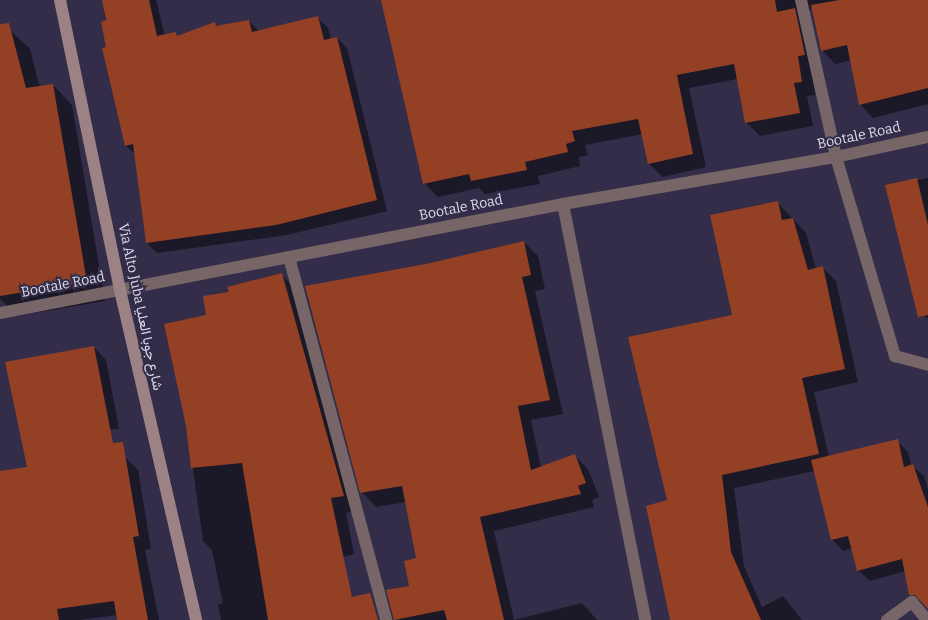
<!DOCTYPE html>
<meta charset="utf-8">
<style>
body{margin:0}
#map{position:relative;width:928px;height:620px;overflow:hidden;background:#332d49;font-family:Bitter,Vazirmatn,serif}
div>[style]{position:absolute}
.shadow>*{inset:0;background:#0007}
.building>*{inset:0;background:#944024}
.street>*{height:12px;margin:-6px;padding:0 6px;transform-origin:6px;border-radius:6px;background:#776567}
.secondary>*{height:12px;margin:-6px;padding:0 6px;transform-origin:6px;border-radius:6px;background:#9d8285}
span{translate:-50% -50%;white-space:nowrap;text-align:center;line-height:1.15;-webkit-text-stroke:4px #332d49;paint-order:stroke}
.street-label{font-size:14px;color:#dcdaec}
</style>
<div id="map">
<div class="shadow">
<div style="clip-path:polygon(103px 0,156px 0,165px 36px,176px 33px,179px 37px,215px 24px,218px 27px,249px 21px,260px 32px,318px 18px,328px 28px,331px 40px,337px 38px,347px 48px,387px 211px,287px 235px,157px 253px,147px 243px,136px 155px,126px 146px,113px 94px)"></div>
<div style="clip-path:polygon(400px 0,928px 0,928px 104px,873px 118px,860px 104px,851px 60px,835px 64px,822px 50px,812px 7px,806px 15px,815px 95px,807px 96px,813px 126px,760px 136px,746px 122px,738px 79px,689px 88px,706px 167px,663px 177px,649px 164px,643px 134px,585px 145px,588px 155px,579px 157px,580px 166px,538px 176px,540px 184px,485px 194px,479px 188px,438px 197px,424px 183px)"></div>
<div style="clip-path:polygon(10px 30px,30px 49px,40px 88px,53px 85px,72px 105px,105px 301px,17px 316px,0 299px,0 32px)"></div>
<div style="clip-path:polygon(928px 178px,928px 319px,917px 309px,887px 186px)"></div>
<div style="clip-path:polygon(777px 202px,806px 233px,816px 269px,823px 268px,836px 281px,858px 382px,814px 392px,829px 457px,897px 441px,908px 452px,911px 465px,924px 476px,928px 489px,928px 589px,906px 571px,870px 581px,858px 570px,852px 548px,843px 551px,832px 539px,815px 471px,734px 488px,744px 566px,762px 607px,783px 596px,802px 620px,671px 620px,668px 500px)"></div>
<div style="clip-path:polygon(524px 242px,538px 256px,545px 289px,535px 291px,563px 414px,531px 420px,541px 468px,574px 455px,588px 469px,599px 497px,592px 500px,594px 507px,494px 531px,514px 620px,582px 603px,597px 620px,396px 620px,410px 587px,418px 559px,406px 502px,376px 507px,362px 492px,426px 266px)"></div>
<div style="clip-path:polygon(282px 275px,297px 290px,359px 511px,346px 513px,354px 554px,343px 557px,356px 620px,221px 620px,218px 604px,223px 604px,212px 550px,203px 541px,187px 426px,207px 316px,230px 293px)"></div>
<div style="clip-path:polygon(94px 347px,106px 360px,119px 429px,31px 432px)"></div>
<div style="clip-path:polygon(125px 457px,138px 470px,151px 549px,145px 550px,159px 620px,118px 620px,117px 615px,80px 620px,6px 620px,0 606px,0 472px)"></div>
</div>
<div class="building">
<div style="clip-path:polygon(102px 0,149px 0,157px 36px,176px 32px,177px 36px,215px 22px,216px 26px,249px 20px,252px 32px,318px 16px,324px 40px,337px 37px,377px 200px,276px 225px,146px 243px,133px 144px,125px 146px,102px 48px,106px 47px,101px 22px,106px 20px)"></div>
<div style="clip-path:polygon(381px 0,775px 0,777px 12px,795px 8px,805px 55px,798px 56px,802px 82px,794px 83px,800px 113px,745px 123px,734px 64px,677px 75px,693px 154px,648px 164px,638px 119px,572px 131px,575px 141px,566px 144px,568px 152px,525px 162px,527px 170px,471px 181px,469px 174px,423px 184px)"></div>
<div style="clip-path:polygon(839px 0,928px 0,928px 88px,859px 105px,847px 45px,821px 51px,811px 5px)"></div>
<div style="clip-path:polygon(9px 23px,26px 88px,53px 84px,87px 282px,0 296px,0 24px)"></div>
<div style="clip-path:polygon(917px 178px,928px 225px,928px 315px,918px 317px,885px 185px)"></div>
<div style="clip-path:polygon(778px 201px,782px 220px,793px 218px,808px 270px,823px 266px,845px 369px,802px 378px,819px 454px,722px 475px,731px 552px,761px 620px,670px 620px,646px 506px,667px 500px,628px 337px,732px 315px,710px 215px)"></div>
<div style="clip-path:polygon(524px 241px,531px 275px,522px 277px,550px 400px,518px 406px,531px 470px,575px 454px,586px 483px,578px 486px,581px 494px,480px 517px,504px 620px,447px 620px,444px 610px,394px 620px,386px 590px,409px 586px,404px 561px,416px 558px,402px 486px,360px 493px,305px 286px,426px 264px)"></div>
<div style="clip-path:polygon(282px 273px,344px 496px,331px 498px,352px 597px,370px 593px,378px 620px,268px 620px,242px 463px,191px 468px,186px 426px,164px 324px,206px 315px,203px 296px,229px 292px,227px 287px)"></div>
<div style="clip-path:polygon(94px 346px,113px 443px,123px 442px,139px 536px,133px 537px,148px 620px,117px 620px,114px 601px,57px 609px,59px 620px,0 620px,0 471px,27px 467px,5px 362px)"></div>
<div style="clip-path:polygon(898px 439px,904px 467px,913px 464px,928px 507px,928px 609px,915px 595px,909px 595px,902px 559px,857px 571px,848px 536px,831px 540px,811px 460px)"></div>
</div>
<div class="street">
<div style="left:801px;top:0;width:161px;rotate:77.4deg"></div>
<div style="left:836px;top:157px;width:208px;rotate:73.5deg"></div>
<div style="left:895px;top:356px;width:34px;rotate:15deg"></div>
<div style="left:563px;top:204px;width:424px;rotate:78.8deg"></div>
<div style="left:289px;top:257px;width:376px;rotate:75deg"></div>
<div style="left:0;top:313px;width:573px;rotate:-10.96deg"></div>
<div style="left:563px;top:204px;width:277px;rotate:-9.8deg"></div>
<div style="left:836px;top:157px;width:94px;rotate:-12.3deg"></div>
<div style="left:887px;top:620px;width:31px;rotate:-36deg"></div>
<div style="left:912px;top:602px;width:23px;rotate:50deg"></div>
</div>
<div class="secondary">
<div style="left:60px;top:0;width:296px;rotate:78.3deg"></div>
<div style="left:120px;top:290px;width:339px;rotate:77deg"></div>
</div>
<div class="street-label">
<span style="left:859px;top:136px;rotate:-12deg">Bootale Road</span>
<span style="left:461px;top:208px;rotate:-11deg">Bootale Road</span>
<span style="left:63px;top:285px;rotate:-11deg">Bootale Road</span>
<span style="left:140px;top:307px;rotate:78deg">Via Alto Juba شارع جوبا العليا</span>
</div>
</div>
